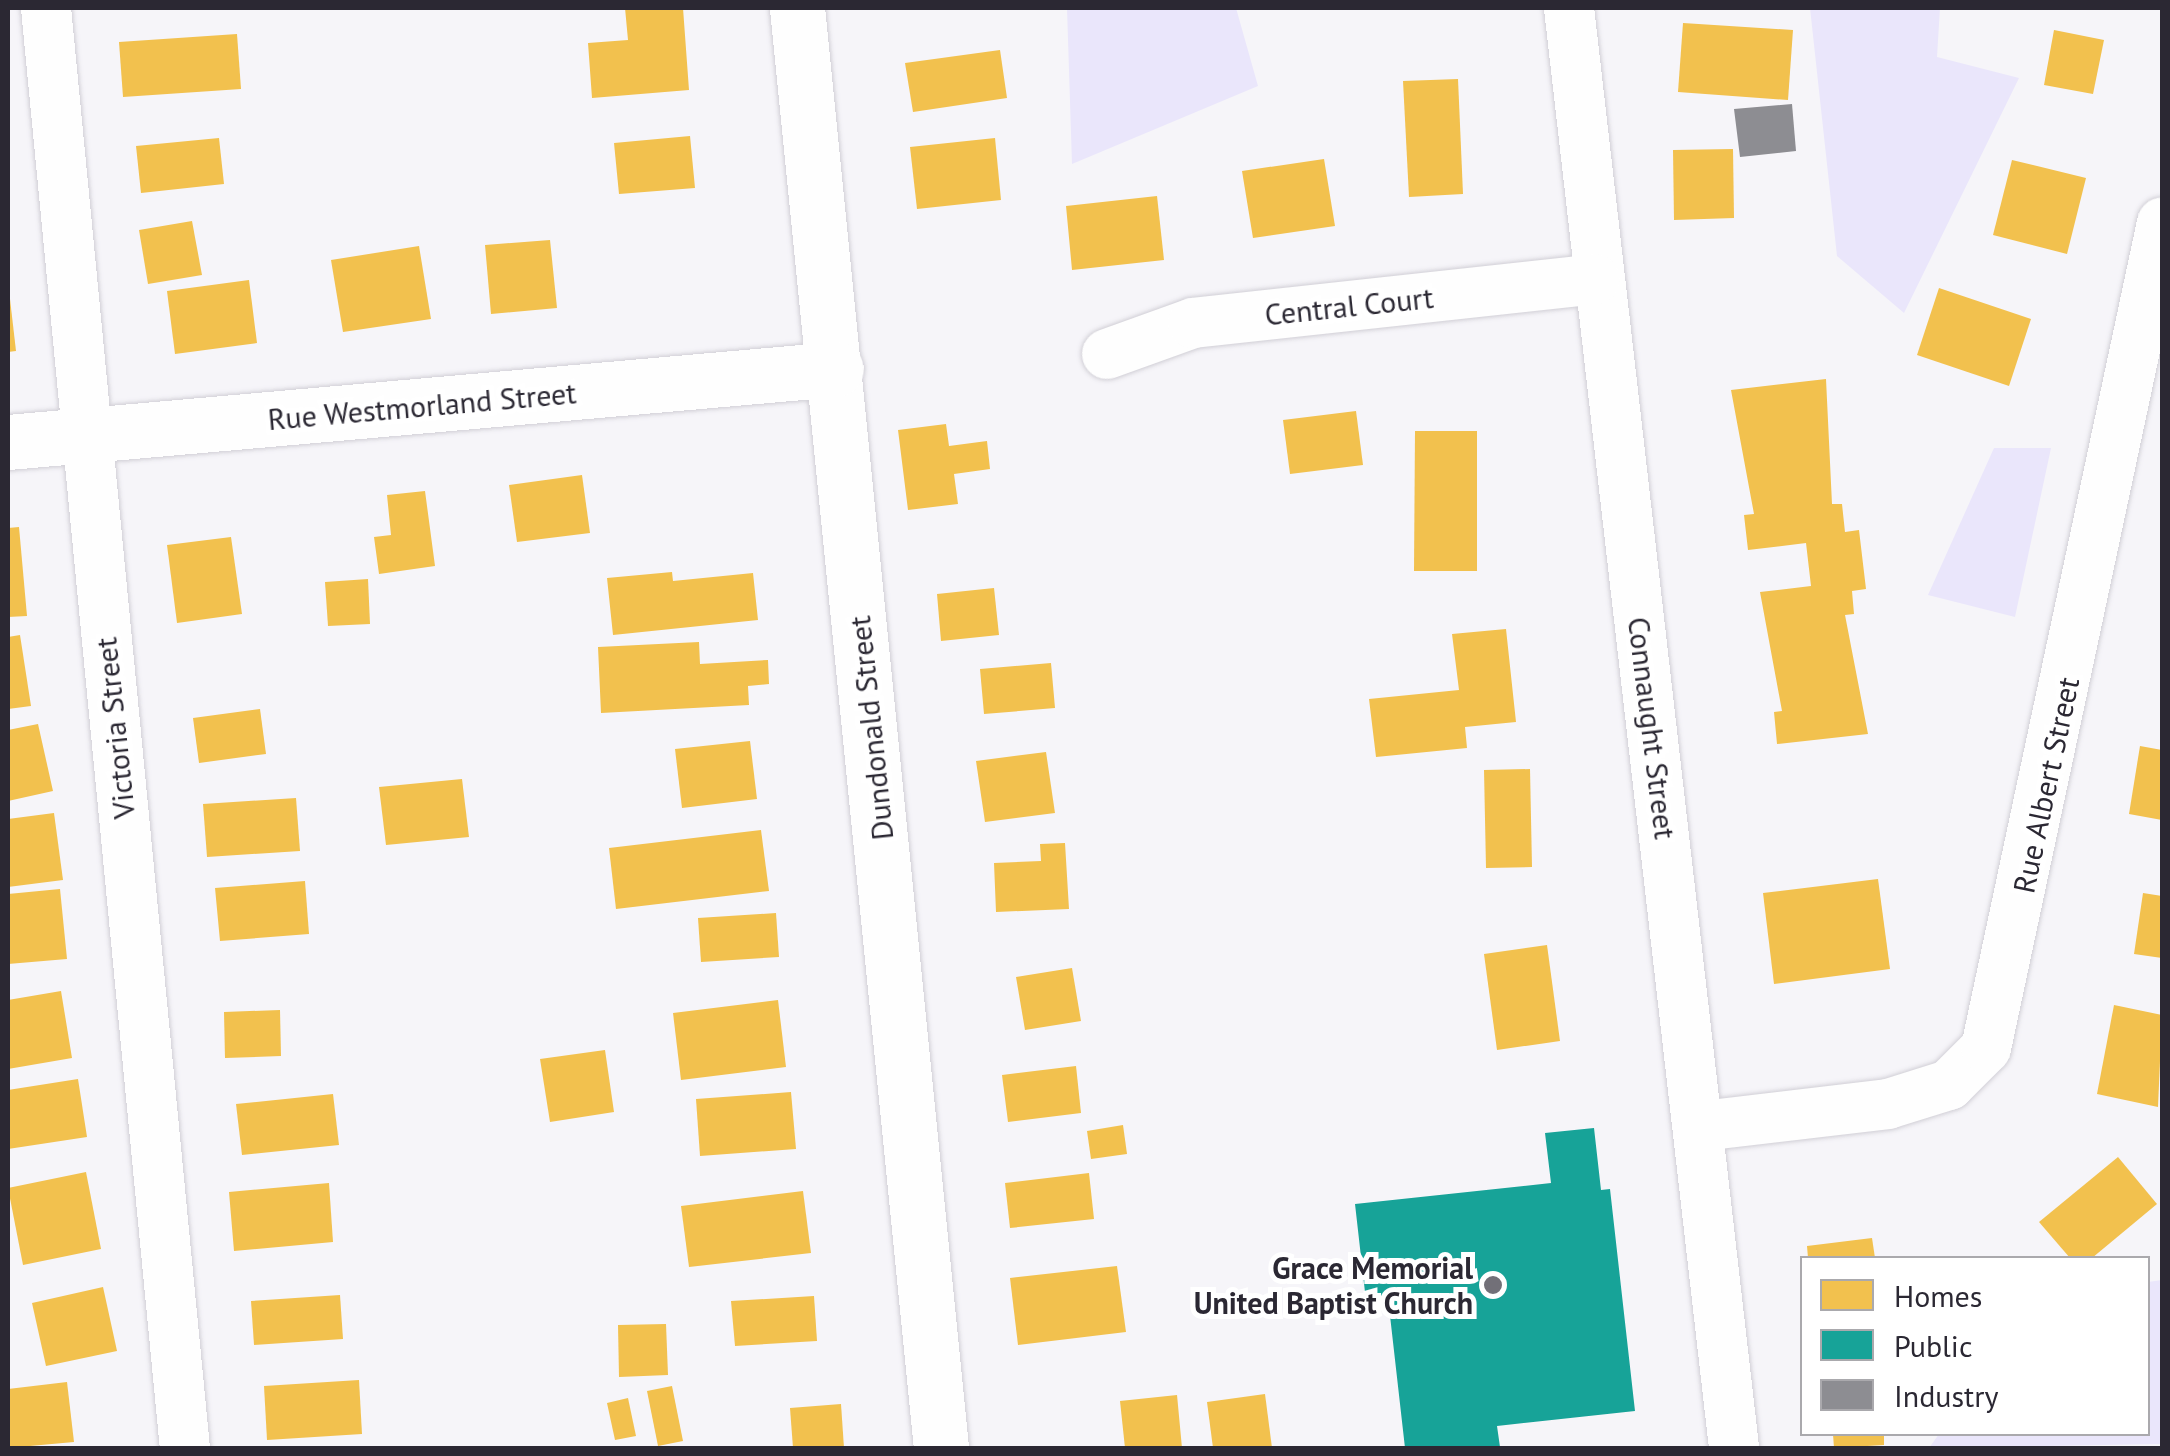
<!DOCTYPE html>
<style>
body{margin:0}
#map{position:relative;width:2170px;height:1456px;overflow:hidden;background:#f6f5f9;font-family:"PT Sans",sans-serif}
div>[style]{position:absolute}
.green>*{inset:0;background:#eae6fb}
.homes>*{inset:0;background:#f2c14e}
.public>*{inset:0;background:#17a398}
.industry>*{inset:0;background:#8d8d92}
.roads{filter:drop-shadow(0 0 2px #d1cfd6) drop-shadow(0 0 2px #d1cfd6)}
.minor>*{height:50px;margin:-25px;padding:0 25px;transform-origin:25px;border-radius:25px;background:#fefefe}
.tertiary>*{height:55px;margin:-27.5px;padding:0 27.5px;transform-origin:27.5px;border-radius:27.5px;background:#fefefe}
.dots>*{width:28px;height:28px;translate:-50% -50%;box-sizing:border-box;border:5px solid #fff;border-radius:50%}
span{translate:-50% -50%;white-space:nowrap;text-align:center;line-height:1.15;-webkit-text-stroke:10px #fff;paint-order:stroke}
.street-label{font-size:30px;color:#2b2833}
.poi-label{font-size:30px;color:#2b2833;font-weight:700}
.right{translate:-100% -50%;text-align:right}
.frame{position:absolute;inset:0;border:10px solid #2b2833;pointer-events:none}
.legend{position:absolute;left:1800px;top:1256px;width:350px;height:180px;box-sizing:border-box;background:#fff;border:2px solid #aaa9ad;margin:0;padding:12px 18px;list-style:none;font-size:30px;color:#2b2833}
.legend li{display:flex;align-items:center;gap:20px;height:50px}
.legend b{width:50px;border:2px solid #aaa9ad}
</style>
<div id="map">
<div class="green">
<div style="clip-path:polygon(1067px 8px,1236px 8px,1258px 86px,1072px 164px)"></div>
<div style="clip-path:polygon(1810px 8px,1940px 8px,1937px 57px,2019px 78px,1904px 313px,1837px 256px)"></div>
<div style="clip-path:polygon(1994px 448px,2051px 448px,2015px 617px,1928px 595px)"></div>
<div style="clip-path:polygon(2162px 1280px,2162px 1444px,1929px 1448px,1939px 1434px,2148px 1434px,2148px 1282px)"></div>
</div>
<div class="homes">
<div style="clip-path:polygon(625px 8px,683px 8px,689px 90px,592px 98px,588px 43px,628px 40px)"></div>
<div style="clip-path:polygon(1683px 23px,1793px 30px,1788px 100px,1678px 92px)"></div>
<div style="clip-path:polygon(2054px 30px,2104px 40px,2093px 94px,2044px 85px)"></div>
<div style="clip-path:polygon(237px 34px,241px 89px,123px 97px,119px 42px)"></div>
<div style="clip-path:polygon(1000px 50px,1007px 98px,913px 112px,905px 63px)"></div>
<div style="clip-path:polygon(1458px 79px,1463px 194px,1409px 197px,1403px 81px)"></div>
<div style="clip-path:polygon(690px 136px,695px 188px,619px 194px,614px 143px)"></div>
<div style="clip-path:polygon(219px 138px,224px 184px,141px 193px,136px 146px)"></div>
<div style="clip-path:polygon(995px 138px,1001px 200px,917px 209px,910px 147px)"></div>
<div style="clip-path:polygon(1733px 149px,1734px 218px,1674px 220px,1673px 150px)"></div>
<div style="clip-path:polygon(1324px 159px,1335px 226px,1253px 238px,1242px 171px)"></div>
<div style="clip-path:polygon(2012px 160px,2086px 178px,2067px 254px,1993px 235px)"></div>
<div style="clip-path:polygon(1157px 196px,1164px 260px,1072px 270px,1066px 206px)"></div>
<div style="clip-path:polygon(192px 221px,202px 275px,148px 284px,139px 230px)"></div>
<div style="clip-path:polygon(550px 240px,557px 308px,491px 314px,485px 245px)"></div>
<div style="clip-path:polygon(419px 246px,431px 319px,343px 332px,331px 260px)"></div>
<div style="clip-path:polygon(249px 280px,257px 343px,175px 354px,167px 291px)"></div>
<div style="clip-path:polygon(1939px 288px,2031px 319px,2009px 386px,1917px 355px)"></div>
<div style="clip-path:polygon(10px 299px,16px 351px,8px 352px,8px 300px)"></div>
<div style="clip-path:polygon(1826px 379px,1832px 504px,1842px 504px,1845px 532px,1859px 530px,1866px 589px,1852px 591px,1854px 614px,1845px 615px,1868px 734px,1777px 744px,1774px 712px,1782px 711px,1760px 592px,1811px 586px,1806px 543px,1748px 550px,1744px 515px,1754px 514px,1731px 390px)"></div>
<div style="clip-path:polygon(1356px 411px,1363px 465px,1290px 474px,1283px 420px)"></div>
<div style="clip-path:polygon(946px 424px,949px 446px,987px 441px,990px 469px,954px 474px,958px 504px,908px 510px,898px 430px)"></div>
<div style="clip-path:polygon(1415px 431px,1477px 431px,1477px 571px,1414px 571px)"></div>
<div style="clip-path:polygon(582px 475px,590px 533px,517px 542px,509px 485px)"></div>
<div style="clip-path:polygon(425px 491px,435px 566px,379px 574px,374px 537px,391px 535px,387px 495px)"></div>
<div style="clip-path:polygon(19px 527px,27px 616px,8px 617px,8px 528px)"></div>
<div style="clip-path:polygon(231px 537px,242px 614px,177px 623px,167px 545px)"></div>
<div style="clip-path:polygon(672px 572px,673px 581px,753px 573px,758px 620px,613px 635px,607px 578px)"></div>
<div style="clip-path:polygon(368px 579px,370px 624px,328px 626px,325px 582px)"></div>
<div style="clip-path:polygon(994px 588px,999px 635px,941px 641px,937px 594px)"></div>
<div style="clip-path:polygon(1506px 629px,1516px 722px,1465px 727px,1467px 748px,1376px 757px,1369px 699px,1459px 690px,1452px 634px)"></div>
<div style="clip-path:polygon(20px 635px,31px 706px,8px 709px,8px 637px)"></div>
<div style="clip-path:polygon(699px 642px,700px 664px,768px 660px,769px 684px,748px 686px,749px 705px,601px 713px,598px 647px)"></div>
<div style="clip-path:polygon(1051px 663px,1055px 708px,984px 714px,980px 669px)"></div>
<div style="clip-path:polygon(260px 709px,266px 754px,199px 763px,193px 718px)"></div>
<div style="clip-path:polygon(38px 724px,53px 791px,8px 801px,8px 730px)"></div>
<div style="clip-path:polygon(750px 741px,757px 799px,682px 808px,675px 749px)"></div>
<div style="clip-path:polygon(2140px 746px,2162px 750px,2162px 820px,2129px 814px)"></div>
<div style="clip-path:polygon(1046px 752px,1055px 813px,985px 822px,976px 761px)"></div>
<div style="clip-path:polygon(1530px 769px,1532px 867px,1486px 868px,1484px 770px)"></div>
<div style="clip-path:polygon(462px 779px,469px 837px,386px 845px,379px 787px)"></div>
<div style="clip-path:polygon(296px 798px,300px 851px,207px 857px,203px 804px)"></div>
<div style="clip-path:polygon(54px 813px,63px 880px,8px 887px,8px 819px)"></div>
<div style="clip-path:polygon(761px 830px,769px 891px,616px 909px,609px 848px)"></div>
<div style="clip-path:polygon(1065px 843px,1069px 909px,996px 912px,994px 863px,1041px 861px,1040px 844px)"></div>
<div style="clip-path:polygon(1878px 879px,1890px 969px,1774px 984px,1763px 893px)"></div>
<div style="clip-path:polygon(305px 881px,309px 934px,220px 941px,215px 888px)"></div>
<div style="clip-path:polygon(60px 889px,67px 959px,8px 964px,8px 894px)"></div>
<div style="clip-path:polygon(2143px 893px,2162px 896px,2162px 958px,2134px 954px)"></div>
<div style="clip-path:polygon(776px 913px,779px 957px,701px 962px,698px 918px)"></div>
<div style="clip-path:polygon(1547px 945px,1560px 1041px,1497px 1050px,1484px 954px)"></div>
<div style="clip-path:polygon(1072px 968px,1081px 1021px,1025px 1030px,1016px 977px)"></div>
<div style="clip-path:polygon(61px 991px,72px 1058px,8px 1069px,8px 1000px)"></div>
<div style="clip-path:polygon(778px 1000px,786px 1067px,681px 1080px,673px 1013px)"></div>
<div style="clip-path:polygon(2114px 1005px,2162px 1015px,2158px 1107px,2097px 1094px)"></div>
<div style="clip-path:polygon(280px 1010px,281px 1056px,225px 1058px,224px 1012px)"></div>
<div style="clip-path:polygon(605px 1050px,614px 1112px,550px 1122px,540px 1059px)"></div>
<div style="clip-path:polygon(1076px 1066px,1081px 1113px,1008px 1122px,1002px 1075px)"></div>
<div style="clip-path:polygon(78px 1079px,87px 1137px,8px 1149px,8px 1090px)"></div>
<div style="clip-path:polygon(791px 1092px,796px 1149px,700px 1156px,696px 1099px)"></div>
<div style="clip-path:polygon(333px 1094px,339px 1145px,242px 1155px,236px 1104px)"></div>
<div style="clip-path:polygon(1123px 1125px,1127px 1154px,1091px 1159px,1087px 1131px)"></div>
<div style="clip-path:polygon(2118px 1157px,2157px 1204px,2092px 1258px,2070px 1258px,2039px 1222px)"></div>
<div style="clip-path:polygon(86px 1172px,101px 1249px,23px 1265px,8px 1188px)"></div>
<div style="clip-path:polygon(1089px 1173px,1094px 1219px,1010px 1228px,1005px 1183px)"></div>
<div style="clip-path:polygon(329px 1183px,333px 1242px,234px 1251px,229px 1192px)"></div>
<div style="clip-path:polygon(803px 1191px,811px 1253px,689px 1267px,681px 1206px)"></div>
<div style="clip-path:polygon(1872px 1238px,1875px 1258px,1808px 1258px,1807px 1246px)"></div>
<div style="clip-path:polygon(1117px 1266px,1126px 1332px,1018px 1345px,1010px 1278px)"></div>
<div style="clip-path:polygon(103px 1287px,117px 1351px,46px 1366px,32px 1303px)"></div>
<div style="clip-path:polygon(340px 1295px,343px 1339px,254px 1345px,251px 1301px)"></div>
<div style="clip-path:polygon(814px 1296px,817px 1341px,735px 1346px,731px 1301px)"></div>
<div style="clip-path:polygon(666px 1324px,668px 1375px,619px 1377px,618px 1325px)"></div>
<div style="clip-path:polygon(359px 1380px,362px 1434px,267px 1440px,264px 1386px)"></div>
<div style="clip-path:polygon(67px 1382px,74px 1442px,8px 1448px,8px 1389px)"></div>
<div style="clip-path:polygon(672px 1386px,683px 1441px,658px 1446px,647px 1391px)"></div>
<div style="clip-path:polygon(1265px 1394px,1272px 1448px,1213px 1448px,1207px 1402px)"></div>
<div style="clip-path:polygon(1177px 1395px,1182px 1448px,1125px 1448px,1120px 1401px)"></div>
<div style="clip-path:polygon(628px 1398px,636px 1436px,615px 1440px,607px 1403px)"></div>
<div style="clip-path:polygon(841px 1404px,844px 1448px,793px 1448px,790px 1408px)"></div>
<div style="clip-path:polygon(1833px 1434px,1884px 1434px,1884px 1445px,1834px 1448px)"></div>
</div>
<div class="public">
<div style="clip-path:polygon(1594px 1128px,1601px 1190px,1610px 1189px,1635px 1411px,1497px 1426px,1500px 1447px,1405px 1448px,1388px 1298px,1366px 1301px,1355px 1204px,1551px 1183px,1545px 1133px)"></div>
</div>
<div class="industry">
<div style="clip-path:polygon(1792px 104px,1796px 151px,1740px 157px,1734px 109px)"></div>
</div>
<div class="roads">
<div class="minor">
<div style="left:46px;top:8px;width:1447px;rotate:84.49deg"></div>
<div style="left:1569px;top:8px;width:1449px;rotate:83.46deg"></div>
<div style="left:1107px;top:354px;width:91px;rotate:-19.8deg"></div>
<div style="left:1193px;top:323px;width:404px;rotate:-6.2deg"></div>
<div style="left:1702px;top:1126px;width:187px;rotate:-6.7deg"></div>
<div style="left:1888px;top:1104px;width:64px;rotate:-17.3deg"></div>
<div style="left:1949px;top:1085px;width:52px;rotate:-45deg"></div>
<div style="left:1986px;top:1048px;width:844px;rotate:-77.96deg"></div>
</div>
<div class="tertiary">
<div style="left:797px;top:8px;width:1447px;rotate:84.29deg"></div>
<div style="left:8px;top:442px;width:831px;rotate:-5.04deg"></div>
</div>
</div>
<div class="dots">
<div style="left:1493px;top:1285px;background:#727078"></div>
</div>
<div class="street-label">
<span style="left:1349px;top:306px;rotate:-6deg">Central Court</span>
<span style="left:422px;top:406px;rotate:-5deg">Rue Westmorland Street</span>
<span style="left:115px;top:728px;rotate:-96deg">Victoria Street</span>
<span style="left:871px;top:728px;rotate:-96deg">Dundonald Street</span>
<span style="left:1652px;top:728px;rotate:83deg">Connaught Street</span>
<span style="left:2046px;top:785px;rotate:-78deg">Rue Albert Street</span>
</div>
<div class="poi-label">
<span class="right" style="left:1473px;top:1285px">Grace Memorial<br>United Baptist Church</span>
</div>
<div class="frame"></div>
<ul class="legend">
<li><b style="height:28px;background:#f2c14e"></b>Homes</li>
<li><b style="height:28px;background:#17a398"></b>Public</li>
<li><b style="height:28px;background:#8d8d92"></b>Industry</li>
</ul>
</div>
